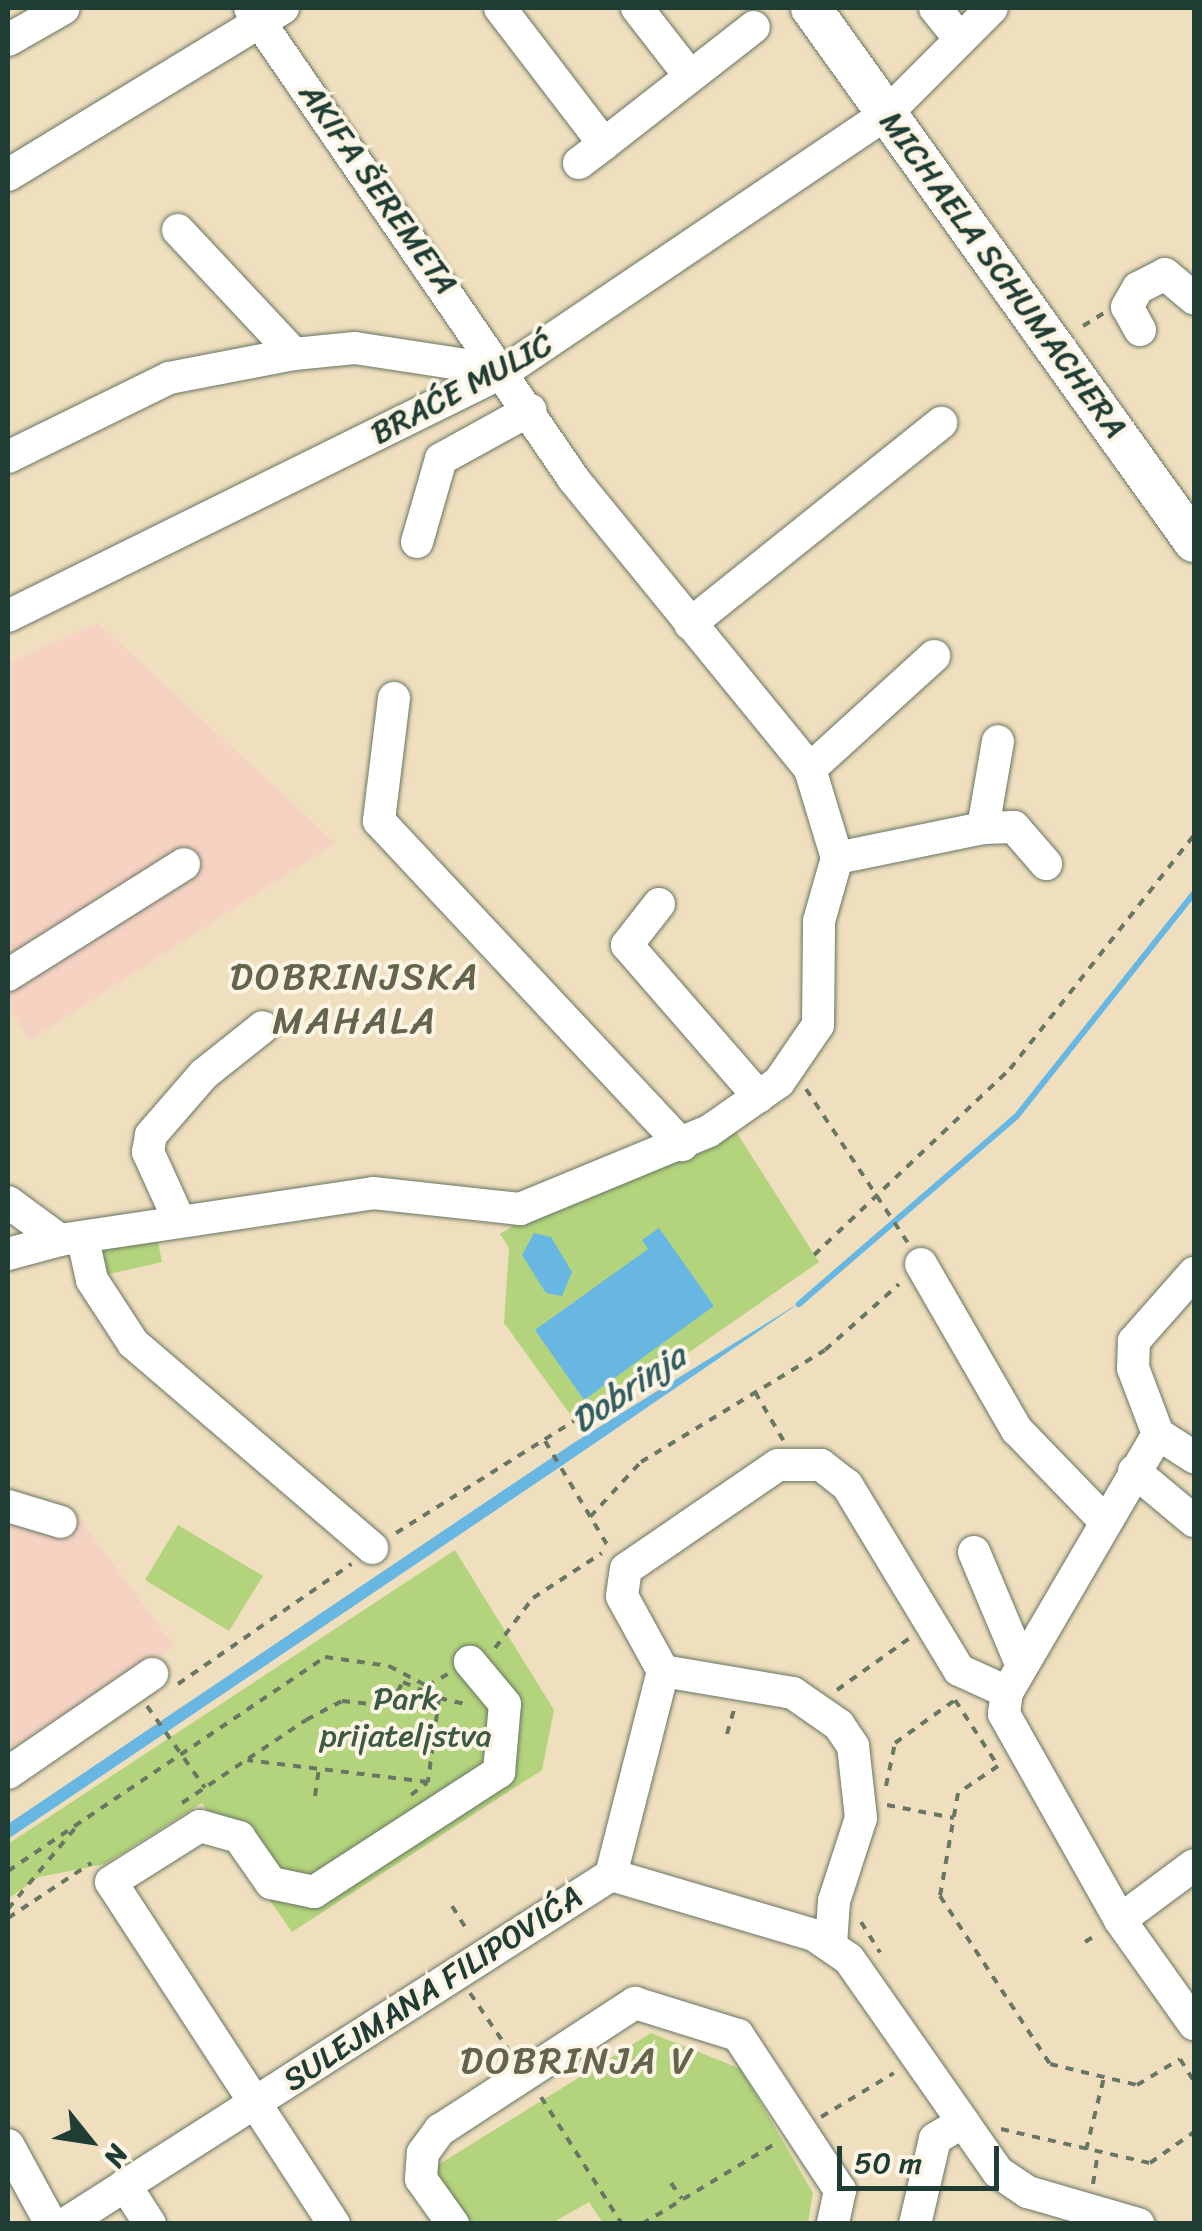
<!DOCTYPE html>
<meta charset="utf-8">
<style>
body{margin:0}
#map{position:relative;width:1202px;height:2231px;overflow:hidden;background:#f0dfbe;font-family:Sriracha,sans-serif}
div>[style]{position:absolute}
.built>*{inset:0;background:#f6d2c3}
.green>*{inset:0;background:#b3d47c}
.water>*{inset:0;background:#67b7e2}
.stream>*{height:6px;margin:-3px;padding:0 3px;transform-origin:3px;border-radius:3px;background:#67b7e2}
.path>*{height:4px;margin-top:-2px;transform-origin:0;background:repeating-linear-gradient(90deg,#687664 0 8px,transparent 0 16px)}
.roads{filter:drop-shadow(0 0 2px #687664) drop-shadow(0 0 2px #687664)}
.minor>*{height:32px;margin:-16px;padding:0 16px;transform-origin:16px;border-radius:16px;background:#fff}
.major>*{height:40px;margin:-20px;padding:0 20px;transform-origin:20px;border-radius:20px;background:#fff}
.path-bridge>*{height:4px;margin-top:-2px;transform-origin:0;background:repeating-linear-gradient(90deg,#687664 0 8px,transparent 0 16px)}
span{translate:-50% -50%;white-space:nowrap;text-align:center;line-height:1.15;-webkit-text-stroke:8px #fcf5e5;paint-order:stroke}
.street-label{font-size:32px;color:#1f3d34}
.park-label{font-size:32px;color:#3d5b42}
.water-label{font-size:35px;color:#315c60;font-style:italic}
.quarter-label{font-size:38px;color:#65644c;letter-spacing:2.5px}
.frame{position:absolute;inset:0;border:10px solid #1f3d34;pointer-events:none}
.north{position:absolute;left:40px;top:2091px;width:100px;height:100px;-webkit-text-stroke:8px #fcf5e5;paint-order:stroke;rotate:120deg;font-size:28px;font-weight:700;line-height:40px;text-align:center;color:#1f3d34}
.north::after{content:'';display:block;margin:auto;width:35px;height:45px;background:#1f3d34;clip-path:polygon(50% 0,100% 100%,50% 72%,0 100%)}
.scale{position:absolute;left:837px;top:2146px;width:162px;height:45px;box-sizing:border-box;border:5px solid #1f3d34;border-top:0;padding-left:12px;font-size:30px;line-height:35px;white-space:nowrap;color:#1f3d34;-webkit-text-stroke:8px #fcf5e5;paint-order:stroke}
</style>
<div id="map">
<div class="built">
<div style="clip-path:polygon(98px 623px,335px 843px,30px 1040px,8px 1007px,8px 663px)"></div>
<div style="clip-path:polygon(8px 1507px,82px 1522px,174px 1646px,8px 1749px)"></div>
</div>
<div class="green">
<div style="clip-path:polygon(735px 1130px,819px 1262px,580px 1428px,504px 1323px,509px 1248px,500px 1234px,540px 1209px)"></div>
<div style="clip-path:polygon(156px 1232px,162px 1262px,105px 1275px,100px 1243px)"></div>
<div style="clip-path:polygon(178px 1525px,263px 1576px,229px 1631px,145px 1580px)"></div>
<div style="clip-path:polygon(455px 1550px,554px 1710px,542px 1770px,292px 1932px,202px 1803px,105px 1864px,39px 1877px,8px 1899px,8px 1844px)"></div>
<div style="clip-path:polygon(651px 2033px,741px 2069px,813px 2193px,808px 2223px,603px 2223px,589px 2202px,552px 2223px,472px 2223px,433px 2168px)"></div>
</div>
<div class="water">
<div style="clip-path:polygon(659px 1228px,714px 1306px,584px 1400px,535px 1330px,648px 1249px,642px 1240px)"></div>
<div style="clip-path:polygon(534px 1233px,551px 1237px,572px 1272px,562px 1296px,546px 1293px,522px 1255px)"></div>
<div style="clip-path:polygon(804px 1300px,560px 1467px,8px 1839px,8px 1824px,575px 1442px)"></div>
</div>
<div class="stream">
<div style="left:799px;top:1304px;width:286px;rotate:-40.8deg"></div>
<div style="left:1016px;top:1117px;width:286px;rotate:-51.5deg"></div>
</div>
<div class="path">
<div style="left:1083px;top:326px;width:25px;rotate:-32deg"></div>
<div style="left:806px;top:1089px;width:185px;rotate:56.5deg"></div>
<div style="left:814px;top:1255px;width:270px;rotate:-43.5deg"></div>
<div style="left:1010px;top:1069px;width:298px;rotate:-51.8deg"></div>
<div style="left:755px;top:1392px;width:56px;rotate:59.7deg"></div>
<div style="left:545px;top:1441px;width:125px;rotate:59.1deg"></div>
<div style="left:590px;top:1517px;width:75px;rotate:-47.2deg"></div>
<div style="left:641px;top:1462px;width:215px;rotate:-31.3deg"></div>
<div style="left:825px;top:1350px;width:99px;rotate:-41.7deg"></div>
<div style="left:396px;top:1533px;width:210px;rotate:-32.2deg"></div>
<div style="left:495px;top:1648px;width:63px;rotate:-52.8deg"></div>
<div style="left:533px;top:1598px;width:82px;rotate:-33.1deg"></div>
<div style="left:178px;top:1684px;width:211px;rotate:-34.7deg"></div>
<div style="left:837px;top:1690px;width:90px;rotate:-35.5deg"></div>
<div style="left:439px;top:1698px;width:31px;rotate:13deg"></div>
<div style="left:727px;top:1734px;width:26px;rotate:-74deg"></div>
<div style="left:886px;top:1786px;width:44px;rotate:-78.2deg"></div>
<div style="left:895px;top:1743px;width:74px;rotate:-35.6deg"></div>
<div style="left:955px;top:1700px;width:79px;rotate:56.9deg"></div>
<div style="left:998px;top:1766px;width:48px;rotate:146deg"></div>
<div style="left:958px;top:1793px;width:105px;rotate:99.9deg"></div>
<div style="left:940px;top:1896px;width:201px;rotate:56.8deg"></div>
<div style="left:1050px;top:2064px;width:89px;rotate:13.6deg"></div>
<div style="left:1137px;top:2085px;width:50px;rotate:-31.2deg"></div>
<div style="left:1180px;top:2059px;width:26px;rotate:58deg"></div>
<div style="left:411px;top:1795px;width:20px;rotate:-37deg"></div>
<div style="left:315px;top:1796px;width:27px;rotate:-82deg"></div>
<div style="left:182px;top:1803px;width:149px;rotate:-33.8deg"></div>
<div style="left:306px;top:1720px;width:41px;rotate:-27.8deg"></div>
<div style="left:342px;top:1701px;width:48px;rotate:5.9deg"></div>
<div style="left:390px;top:1706px;width:27px;rotate:-62deg"></div>
<div style="left:403px;top:1682px;width:39px;rotate:24deg"></div>
<div style="left:439px;top:1698px;width:85px;rotate:97.5deg"></div>
<div style="left:428px;top:1782px;width:182px;rotate:-173.1deg"></div>
<div style="left:887px;top:1805px;width:68px;rotate:11deg"></div>
<div style="left:8px;top:1871px;width:382px;rotate:-34deg"></div>
<div style="left:325px;top:1657px;width:65px;rotate:8deg"></div>
<div style="left:389px;top:1666px;width:43px;rotate:27.8deg"></div>
<div style="left:427px;top:1686px;width:24px;rotate:-30deg"></div>
<div style="left:452px;top:1906px;width:31px;rotate:58deg"></div>
<div style="left:8px;top:1909px;width:114px;rotate:-50.3deg"></div>
<div style="left:8px;top:1918px;width:100px;rotate:-33.5deg"></div>
<div style="left:861px;top:1922px;width:36px;rotate:58deg"></div>
<div style="left:1085px;top:1942px;width:15px;rotate:-32deg"></div>
<div style="left:470px;top:1993px;width:71px;rotate:55.9deg"></div>
<div style="left:541px;top:2097px;width:151px;rotate:57.5deg"></div>
<div style="left:821px;top:2117px;width:85px;rotate:-31.1deg"></div>
<div style="left:1001px;top:2129px;width:153px;rotate:12.9deg"></div>
<div style="left:1150px;top:2163px;width:54px;rotate:-35.2deg"></div>
<div style="left:1086px;top:2150px;width:75px;rotate:-76.1deg"></div>
<div style="left:671px;top:2183px;width:19px;rotate:55deg"></div>
<div style="left:1093px;top:2184px;width:30px;rotate:-81deg"></div>
<div style="left:642px;top:2224px;width:159px;rotate:-31.1deg"></div>
</div>
<div class="roads">
<div class="minor">
<div style="left:500px;top:8px;width:171px;rotate:52.6deg"></div>
<div style="left:604px;top:144px;width:190px;rotate:-38deg"></div>
<div style="left:637px;top:8px;width:86px;rotate:52.1deg"></div>
<div style="left:935px;top:8px;width:38px;rotate:51deg"></div>
<div style="left:8px;top:40px;width:64px;rotate:-29.7deg"></div>
<div style="left:579px;top:163px;width:31px;rotate:-37deg"></div>
<div style="left:8px;top:175px;width:322px;rotate:-31.3deg"></div>
<div style="left:178px;top:230px;width:170px;rotate:46.9deg"></div>
<div style="left:1140px;top:330px;width:26px;rotate:-119deg"></div>
<div style="left:1127px;top:307px;width:22px;rotate:-60deg"></div>
<div style="left:1138px;top:288px;width:30px;rotate:-27deg"></div>
<div style="left:1165px;top:274px;width:38px;rotate:40deg"></div>
<div style="left:8px;top:457px;width:179px;rotate:-26.1deg"></div>
<div style="left:169px;top:378px;width:127px;rotate:-10.9deg"></div>
<div style="left:294px;top:354px;width:61px;rotate:-5.6deg"></div>
<div style="left:355px;top:348px;width:152px;rotate:8.7deg"></div>
<div style="left:417px;top:542px;width:86px;rotate:-73.9deg"></div>
<div style="left:441px;top:459px;width:102px;rotate:-28.8deg"></div>
<div style="left:8px;top:616px;width:554px;rotate:-26.24deg"></div>
<div style="left:505px;top:371px;width:461px;rotate:-34deg"></div>
<div style="left:887px;top:113px;width:148px;rotate:-45deg"></div>
<div style="left:690px;top:624px;width:322px;rotate:-38.7deg"></div>
<div style="left:394px;top:698px;width:124px;rotate:97deg"></div>
<div style="left:379px;top:821px;width:444px;rotate:46.9deg"></div>
<div style="left:810px;top:769px;width:168px;rotate:-42.3deg"></div>
<div style="left:983px;top:828px;width:31px;rotate:-2deg"></div>
<div style="left:1014px;top:827px;width:49px;rotate:49.1deg"></div>
<div style="left:837px;top:858px;width:149px;rotate:-11.6deg"></div>
<div style="left:983px;top:828px;width:88px;rotate:-80.2deg"></div>
<div style="left:659px;top:904px;width:52px;rotate:128deg"></div>
<div style="left:627px;top:945px;width:201px;rotate:49deg"></div>
<div style="left:8px;top:975px;width:208px;rotate:-32.2deg"></div>
<div style="left:8px;top:1202px;width:64px;rotate:36.2deg"></div>
<div style="left:60px;top:1240px;width:317px;rotate:-8.5deg"></div>
<div style="left:373px;top:1193px;width:148px;rotate:6.2deg"></div>
<div style="left:520px;top:1209px;width:204px;rotate:-22.4deg"></div>
<div style="left:709px;top:1131px;width:85px;rotate:-35deg"></div>
<div style="left:779px;top:1082px;width:69px;rotate:-55.6deg"></div>
<div style="left:818px;top:1025px;width:104px;rotate:-89.4deg"></div>
<div style="left:819px;top:921px;width:66px;rotate:-74.1deg"></div>
<div style="left:837px;top:858px;width:93px;rotate:-106.9deg"></div>
<div style="left:810px;top:769px;width:375px;rotate:-129.2deg"></div>
<div style="left:573px;top:478px;width:570px;rotate:-124.5deg"></div>
<div style="left:179px;top:1220px;width:75px;rotate:-114.5deg"></div>
<div style="left:148px;top:1152px;width:17px;rotate:-80deg"></div>
<div style="left:151px;top:1135px;width:81px;rotate:-49deg"></div>
<div style="left:204px;top:1074px;width:75px;rotate:-38.5deg"></div>
<div style="left:83px;top:1239px;width:42px;rotate:77.6deg"></div>
<div style="left:92px;top:1280px;width:75px;rotate:56.9deg"></div>
<div style="left:133px;top:1343px;width:315px;rotate:40.6deg"></div>
<div style="left:8px;top:1254px;width:54px;rotate:-15.1deg"></div>
<div style="left:921px;top:1264px;width:192px;rotate:60deg"></div>
<div style="left:1017px;top:1430px;width:127px;rotate:46deg"></div>
<div style="left:1194px;top:1273px;width:91px;rotate:131.4deg"></div>
<div style="left:1134px;top:1341px;width:27px;rotate:92deg"></div>
<div style="left:1133px;top:1368px;width:71px;rotate:69.3deg"></div>
<div style="left:1158px;top:1434px;width:299px;rotate:120.3deg"></div>
<div style="left:1007px;top:1692px;width:22px;rotate:98deg"></div>
<div style="left:1004px;top:1714px;width:236px;rotate:60.6deg"></div>
<div style="left:1120px;top:1920px;width:128px;rotate:54.6deg"></div>
<div style="left:1158px;top:1434px;width:43px;rotate:32.6deg"></div>
<div style="left:1134px;top:1471px;width:78px;rotate:39.8deg"></div>
<div style="left:8px;top:1506px;width:55px;rotate:16.8deg"></div>
<div style="left:974px;top:1552px;width:124px;rotate:67.2deg"></div>
<div style="left:8px;top:1773px;width:175px;rotate:-34.5deg"></div>
<div style="left:611px;top:1875px;width:212px;rotate:16.5deg"></div>
<div style="left:814px;top:1935px;width:42px;rotate:34.4deg"></div>
<div style="left:849px;top:1959px;width:199px;rotate:55deg"></div>
<div style="left:963px;top:2122px;width:33px;rotate:149deg"></div>
<div style="left:935px;top:2139px;width:87px;rotate:103.2deg"></div>
<div style="left:611px;top:1875px;width:211px;rotate:-75.7deg"></div>
<div style="left:1120px;top:1920px;width:92px;rotate:-36.6deg"></div>
<div style="left:831px;top:1944px;width:43px;rotate:-86deg"></div>
<div style="left:834px;top:1901px;width:87px;rotate:-72deg"></div>
<div style="left:861px;top:1818px;width:72px;rotate:-96.3deg"></div>
<div style="left:853px;top:1746px;width:25px;rotate:-124deg"></div>
<div style="left:839px;top:1725px;width:56px;rotate:-145.2deg"></div>
<div style="left:793px;top:1693px;width:132px;rotate:-170.4deg"></div>
<div style="left:663px;top:1671px;width:85px;rotate:-118.7deg"></div>
<div style="left:622px;top:1596px;width:27px;rotate:-82deg"></div>
<div style="left:626px;top:1569px;width:184px;rotate:-34.4deg"></div>
<div style="left:778px;top:1465px;width:43px"></div>
<div style="left:821px;top:1465px;width:33px;rotate:38deg"></div>
<div style="left:847px;top:1485px;width:216px;rotate:58.8deg"></div>
<div style="left:959px;top:1670px;width:53px;rotate:24.6deg"></div>
<div style="left:963px;top:2122px;width:61px;rotate:55deg"></div>
<div style="left:998px;top:2172px;width:36px;rotate:34deg"></div>
<div style="left:1028px;top:2192px;width:115px;rotate:16.2deg"></div>
<div style="left:8px;top:2145px;width:90px;rotate:61.4deg"></div>
<div style="left:125px;top:2185px;width:46px;rotate:57.3deg"></div>
<div style="left:65px;top:2224px;width:648px;rotate:-32.59deg"></div>
<div style="left:334px;top:2224px;width:408px;rotate:-123.1deg"></div>
<div style="left:111px;top:1882px;width:105px;rotate:-32.2deg"></div>
<div style="left:200px;top:1826px;width:41px;rotate:15.8deg"></div>
<div style="left:239px;top:1837px;width:56px;rotate:55.2deg"></div>
<div style="left:271px;top:1883px;width:44px;rotate:11.8deg"></div>
<div style="left:314px;top:1892px;width:221px;rotate:-33deg"></div>
<div style="left:499px;top:1772px;width:68px;rotate:-85deg"></div>
<div style="left:505px;top:1704px;width:55px;rotate:-129.8deg"></div>
<div style="left:453px;top:2224px;width:55px;rotate:-125.4deg"></div>
<div style="left:421px;top:2179px;width:26px;rotate:-86deg"></div>
<div style="left:423px;top:2153px;width:29px;rotate:-54deg"></div>
<div style="left:440px;top:2130px;width:233px;rotate:-33.1deg"></div>
<div style="left:635px;top:2003px;width:108px;rotate:17.3deg"></div>
<div style="left:738px;top:2035px;width:186px;rotate:56.7deg"></div>
<div style="left:840px;top:2190px;width:35px;rotate:102deg"></div>
</div>
<div class="major">
<div style="left:811px;top:8px;width:657px;rotate:54.35deg"></div>
</div>
</div>
<div class="path-bridge">
<div style="left:147px;top:1706px;width:100px;rotate:54.7deg"></div>
</div>
<div class="street-label">
<span style="left:378px;top:189px;rotate:55deg">AKIFA ŠEREMETA</span>
<span style="left:1003px;top:275px;rotate:54deg">MICHAELA SCHUMACHERA</span>
<span style="left:462px;top:389px;rotate:-28deg">BRAĆE MULIĆ</span>
<span style="left:433px;top:1989px;rotate:-33deg">SULEJMANA FILIPOVIĆA</span>
</div>
<div class="park-label">
<span style="left:406px;top:1718px">Park<br>prijateljstva</span>
</div>
<div class="water-label">
<span style="left:628px;top:1388px;rotate:-34deg">Dobrinja</span>
</div>
<div class="quarter-label">
<span style="left:355px;top:999px">DOBRINJSKA<br>MAHALA</span>
<span style="left:578px;top:2061px">DOBRINJA V</span>
</div>
<div class="frame"></div>
<div class="north">N</div>
<div class="scale">50 m</div>
</div>
